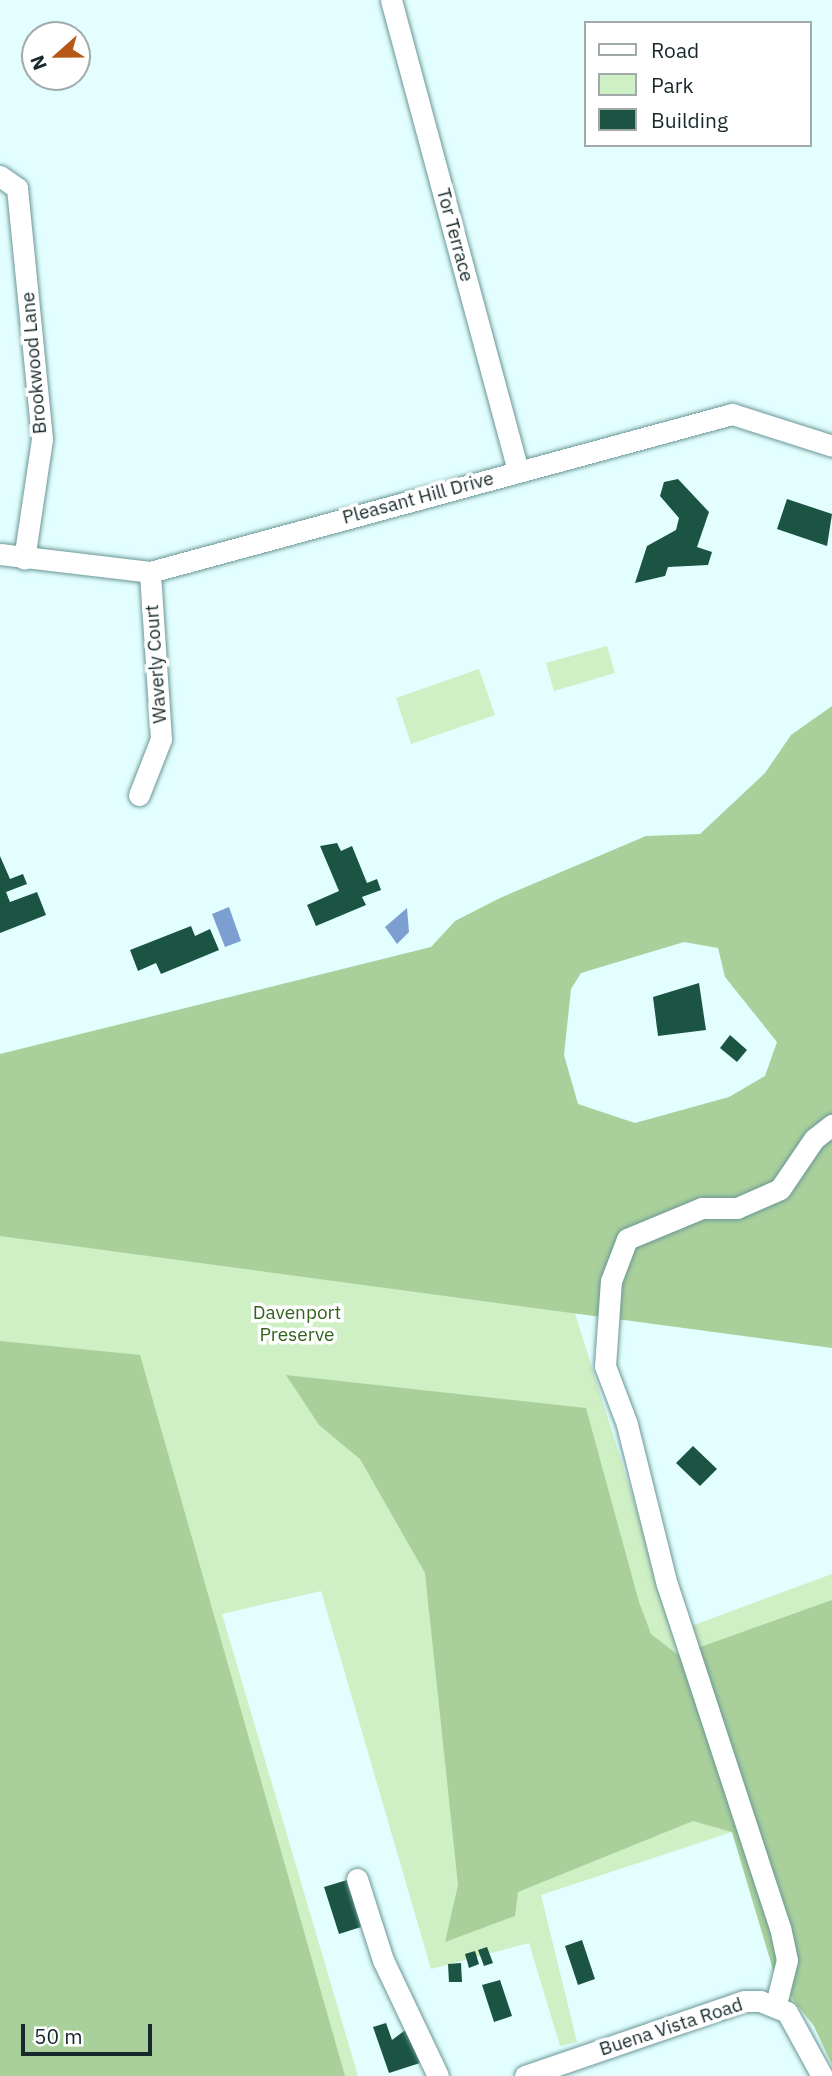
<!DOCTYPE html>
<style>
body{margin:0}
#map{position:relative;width:832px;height:2076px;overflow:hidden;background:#e2fefe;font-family:"IBM Plex Sans",sans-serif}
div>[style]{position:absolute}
.green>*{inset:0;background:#cfefc5}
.forest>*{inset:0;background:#a9d09b}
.water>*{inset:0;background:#7c9ed0}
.building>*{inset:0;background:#1b5442}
.roads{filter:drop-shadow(0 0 2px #6a9697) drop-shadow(0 0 2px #6a9697)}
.minor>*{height:21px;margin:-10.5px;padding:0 10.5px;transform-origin:10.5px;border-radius:10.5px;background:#fff}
span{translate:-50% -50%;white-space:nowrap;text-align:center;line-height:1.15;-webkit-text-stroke:7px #fff;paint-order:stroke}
.street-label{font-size:19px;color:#17292a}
.park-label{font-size:19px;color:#33641f}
.legend{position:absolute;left:584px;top:21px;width:228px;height:126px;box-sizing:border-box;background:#fff;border:2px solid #a2a9aa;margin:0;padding:9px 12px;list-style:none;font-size:21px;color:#17292a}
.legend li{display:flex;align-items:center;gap:14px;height:35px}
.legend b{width:35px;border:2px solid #a2a9aa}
.north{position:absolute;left:21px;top:21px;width:70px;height:70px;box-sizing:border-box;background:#fff;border:2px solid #a2a9aa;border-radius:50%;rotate:249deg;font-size:19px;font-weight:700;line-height:28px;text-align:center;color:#17292a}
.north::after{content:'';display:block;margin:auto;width:24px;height:32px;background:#b75619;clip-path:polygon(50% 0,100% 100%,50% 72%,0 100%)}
.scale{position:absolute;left:21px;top:2024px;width:131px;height:32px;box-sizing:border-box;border:4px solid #17292a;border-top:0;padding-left:9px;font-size:21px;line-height:24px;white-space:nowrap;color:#17292a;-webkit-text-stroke:5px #fff;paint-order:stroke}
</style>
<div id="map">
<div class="green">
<div style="clip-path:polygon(607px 646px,615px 673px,554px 691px,546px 663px)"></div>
<div style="clip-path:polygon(479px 669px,495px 715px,411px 744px,396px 698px)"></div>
<div style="clip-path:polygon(482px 1017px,675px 1632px,832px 1574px,832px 2067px,814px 2026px,797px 2006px,782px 1999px,732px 1832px,541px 1895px,577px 2042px,560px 2046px,529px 1943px,431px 1969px,321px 1591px,222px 1614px,358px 2076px,0 2076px,0 1109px)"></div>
</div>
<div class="forest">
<div style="clip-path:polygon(evenodd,832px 706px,832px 1348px,0 1236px,0 1054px,431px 947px,455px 921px,500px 898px,646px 836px,700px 834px,765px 773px,791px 735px,832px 706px,684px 942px,718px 948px,725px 977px,777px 1042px,765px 1076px,729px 1097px,635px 1123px,578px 1104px,564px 1055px,571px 989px,581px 973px,684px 942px)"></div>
<div style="clip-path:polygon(0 1341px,140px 1355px,345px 2076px,0 2076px)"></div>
<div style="clip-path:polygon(286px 1375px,586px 1408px,639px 1602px,651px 1634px,678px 1655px,832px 1600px,832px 2064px,814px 2026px,775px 1976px,732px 1832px,693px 1821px,518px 1892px,515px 1916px,445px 1942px,458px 1885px,425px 1573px,360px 1459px,319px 1425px)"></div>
</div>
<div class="water">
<div style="clip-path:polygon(229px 907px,241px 941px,225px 947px,212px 914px)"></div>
<div style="clip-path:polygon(407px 908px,409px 932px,397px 944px,385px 927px)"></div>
</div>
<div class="building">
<div style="clip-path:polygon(678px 479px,709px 512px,697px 547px,712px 552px,708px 565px,668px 567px,665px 576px,635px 583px,647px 546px,676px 530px,679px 518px,660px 496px,664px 482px)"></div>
<div style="clip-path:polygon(787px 499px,832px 514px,827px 546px,777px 529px)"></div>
<div style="clip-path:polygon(337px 843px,341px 851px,352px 846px,367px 883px,377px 879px,381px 890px,362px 897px,366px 905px,316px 926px,307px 905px,339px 891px,320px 846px)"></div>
<div style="clip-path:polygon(0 856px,10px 879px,23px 874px,27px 884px,6px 892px,10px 902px,37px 892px,46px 915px,0 933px)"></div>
<div style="clip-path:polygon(191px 926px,195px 936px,210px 929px,219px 950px,161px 974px,156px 963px,138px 971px,130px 950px)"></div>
<div style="clip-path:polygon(699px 983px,706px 1030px,658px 1036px,653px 997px)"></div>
<div style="clip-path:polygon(730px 1035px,747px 1050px,737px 1062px,720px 1048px)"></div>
<div style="clip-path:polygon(693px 1446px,717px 1469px,700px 1486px,676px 1463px)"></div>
<div style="clip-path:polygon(347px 1880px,361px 1927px,339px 1934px,324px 1887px)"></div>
<div style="clip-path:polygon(582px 1940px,595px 1979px,578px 1985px,565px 1946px)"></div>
<div style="clip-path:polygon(487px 1947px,493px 1963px,484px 1966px,478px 1950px)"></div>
<div style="clip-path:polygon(475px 1951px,479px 1964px,469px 1968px,465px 1954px)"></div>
<div style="clip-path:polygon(461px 1963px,462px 1982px,449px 1982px,448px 1964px)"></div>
<div style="clip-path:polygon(500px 1980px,512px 2016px,494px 2022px,482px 1985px)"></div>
<div style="clip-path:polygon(386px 2023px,392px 2040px,408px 2028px,420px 2063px,389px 2073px,373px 2027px)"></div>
</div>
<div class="roads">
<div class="minor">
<div style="left:391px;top:0;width:488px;rotate:74.9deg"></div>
<div style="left:0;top:176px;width:21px;rotate:35deg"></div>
<div style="left:17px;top:188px;width:252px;rotate:84.3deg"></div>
<div style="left:42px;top:439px;width:121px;rotate:98.5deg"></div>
<div style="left:0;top:554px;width:151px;rotate:6.8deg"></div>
<div style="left:150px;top:572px;width:603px;rotate:-15.19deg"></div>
<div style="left:732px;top:414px;width:105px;rotate:17.7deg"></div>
<div style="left:139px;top:795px;width:60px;rotate:-68.6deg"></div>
<div style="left:161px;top:739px;width:167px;rotate:-93.8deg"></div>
<div style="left:357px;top:1879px;width:85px;rotate:72.2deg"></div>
<div style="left:383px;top:1960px;width:128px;rotate:64.6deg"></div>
<div style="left:776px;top:2004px;width:45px;rotate:-76deg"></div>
<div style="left:787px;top:1960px;width:33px;rotate:-102deg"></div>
<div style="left:780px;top:1928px;width:361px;rotate:-108.2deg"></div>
<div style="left:667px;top:1585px;width:166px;rotate:-104deg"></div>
<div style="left:627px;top:1424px;width:62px;rotate:-110.8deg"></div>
<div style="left:605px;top:1366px;width:85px;rotate:-86deg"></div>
<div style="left:611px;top:1281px;width:45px;rotate:-69.1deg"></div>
<div style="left:627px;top:1239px;width:81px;rotate:-22.5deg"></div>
<div style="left:702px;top:1208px;width:35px"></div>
<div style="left:737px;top:1208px;width:47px;rotate:-23.8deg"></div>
<div style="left:780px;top:1189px;width:60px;rotate:-55.8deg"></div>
<div style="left:814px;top:1139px;width:23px;rotate:-38deg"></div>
<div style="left:525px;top:2076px;width:231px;rotate:-18.9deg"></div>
<div style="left:744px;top:2001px;width:16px"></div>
<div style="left:760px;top:2001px;width:29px;rotate:22deg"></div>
<div style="left:787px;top:2012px;width:73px;rotate:61.3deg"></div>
</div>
</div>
<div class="street-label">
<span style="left:455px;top:235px;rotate:75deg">Tor Terrace</span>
<span style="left:34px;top:363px;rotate:-95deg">Brookwood Lane</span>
<span style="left:418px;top:498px;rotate:-15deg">Pleasant Hill Drive</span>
<span style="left:156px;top:664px;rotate:-94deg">Waverly Court</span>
<span style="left:671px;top:2027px;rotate:-18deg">Buena Vista Road</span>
</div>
<div class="park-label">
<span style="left:297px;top:1324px">Davenport<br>Preserve</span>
</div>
<ul class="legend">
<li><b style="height:9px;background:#fff"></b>Road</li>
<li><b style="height:19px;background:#cfefc5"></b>Park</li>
<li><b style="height:19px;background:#1b5442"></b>Building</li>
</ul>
<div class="north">N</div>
<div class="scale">50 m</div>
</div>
